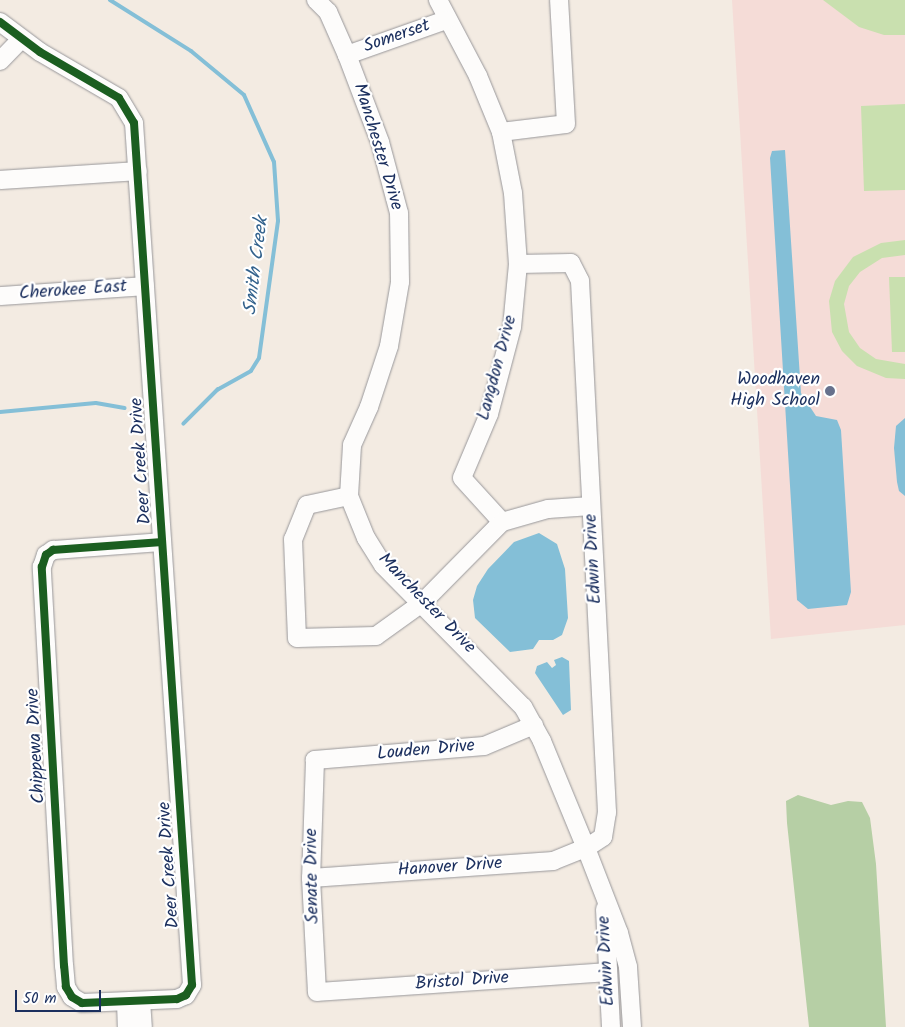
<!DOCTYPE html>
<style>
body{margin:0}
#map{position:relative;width:905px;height:1027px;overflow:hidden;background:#f3ebe2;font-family:Kalam,sans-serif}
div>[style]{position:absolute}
.built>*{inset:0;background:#f5dcd7}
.green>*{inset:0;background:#c9e0af}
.forest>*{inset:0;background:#b6cfa5}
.water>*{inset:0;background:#84bfd7}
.stream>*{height:4px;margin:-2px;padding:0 2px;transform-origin:2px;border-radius:2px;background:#84bfd7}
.roads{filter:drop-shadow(0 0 1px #98979a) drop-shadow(0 0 1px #98979a)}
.minor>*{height:18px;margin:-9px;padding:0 9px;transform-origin:9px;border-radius:9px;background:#fdfcfb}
.cycleway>*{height:8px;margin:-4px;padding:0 4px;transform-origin:4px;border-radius:4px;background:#1b5e20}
.dots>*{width:14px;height:14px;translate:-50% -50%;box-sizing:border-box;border:2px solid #fff;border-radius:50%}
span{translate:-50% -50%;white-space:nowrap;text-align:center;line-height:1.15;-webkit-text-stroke:4.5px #fff;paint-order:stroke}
.street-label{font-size:18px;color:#1b2f5e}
.poi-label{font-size:18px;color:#1b2f5e}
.right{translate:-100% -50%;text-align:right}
.water-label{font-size:19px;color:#32618c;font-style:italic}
.scale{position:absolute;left:15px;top:990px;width:86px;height:22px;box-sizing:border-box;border:2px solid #1b2f5e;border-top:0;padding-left:6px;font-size:15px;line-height:18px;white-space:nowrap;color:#1b2f5e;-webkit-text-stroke:4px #fff;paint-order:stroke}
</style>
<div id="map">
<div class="built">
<div style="clip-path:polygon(732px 0,905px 0,905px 625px,771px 639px)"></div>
</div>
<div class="green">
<div style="clip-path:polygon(823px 0,905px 0,905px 35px,884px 35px,859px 27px)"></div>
<div style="clip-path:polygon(905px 104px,905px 190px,864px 191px,861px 106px)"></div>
<div style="clip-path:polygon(905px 240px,905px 255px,882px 258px,860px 272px,849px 286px,844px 304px,849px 332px,860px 348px,876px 359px,905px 364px,905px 379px,886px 378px,857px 366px,842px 351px,832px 332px,829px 301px,835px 281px,853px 257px,881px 243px)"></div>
<div style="clip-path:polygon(889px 277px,905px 277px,905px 352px,892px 352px)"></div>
</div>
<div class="forest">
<div style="clip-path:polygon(798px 795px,831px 805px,848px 801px,862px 802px,870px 818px,876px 864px,886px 1027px,809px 1027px,787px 823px,786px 801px)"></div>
</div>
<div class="water">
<div style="clip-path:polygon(785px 150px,801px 393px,816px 416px,837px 420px,841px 430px,851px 592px,847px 605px,808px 609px,797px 600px,770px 158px,772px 151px)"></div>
<div style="clip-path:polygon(905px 418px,905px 496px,899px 491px,897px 482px,894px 448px,896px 426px)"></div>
<div style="clip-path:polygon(539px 533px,557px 544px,565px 569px,568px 618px,562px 635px,553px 640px,539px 640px,533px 649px,510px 652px,475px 618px,473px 600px,477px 586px,488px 569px,514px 542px)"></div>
<div style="clip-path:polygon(562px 657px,569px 661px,571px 710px,563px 715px,535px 673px,537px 666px,547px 662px,552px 668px,556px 665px,554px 660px)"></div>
</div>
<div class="stream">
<div style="left:110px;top:0;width:96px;rotate:32.2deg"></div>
<div style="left:191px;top:51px;width:69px;rotate:39.7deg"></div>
<div style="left:244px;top:95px;width:73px;rotate:65.9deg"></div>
<div style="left:274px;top:162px;width:59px;rotate:86.1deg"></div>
<div style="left:278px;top:221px;width:138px;rotate:97.9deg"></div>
<div style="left:259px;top:358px;width:15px;rotate:122deg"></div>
<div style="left:251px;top:371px;width:38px;rotate:151deg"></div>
<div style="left:218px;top:389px;width:49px;rotate:135deg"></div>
<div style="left:0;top:412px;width:96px;rotate:-5.4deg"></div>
<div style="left:96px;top:403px;width:29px;rotate:10deg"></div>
</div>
<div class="roads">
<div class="minor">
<div style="left:438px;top:0;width:86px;rotate:62.2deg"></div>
<div style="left:478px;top:76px;width:61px;rotate:67.7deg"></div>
<div style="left:501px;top:132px;width:62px;rotate:78.9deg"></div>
<div style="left:513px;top:193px;width:71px;rotate:86deg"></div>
<div style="left:518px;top:264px;width:63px;rotate:95.4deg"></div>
<div style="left:512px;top:327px;width:90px;rotate:104.8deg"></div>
<div style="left:489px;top:414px;width:69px;rotate:112.9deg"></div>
<div style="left:462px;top:478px;width:59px;rotate:47.7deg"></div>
<div style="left:0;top:22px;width:50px;rotate:36.9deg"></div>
<div style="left:40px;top:52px;width:91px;rotate:30.2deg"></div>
<div style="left:119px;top:98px;width:29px;rotate:59deg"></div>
<div style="left:134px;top:123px;width:864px;rotate:86.15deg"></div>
<div style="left:192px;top:985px;width:12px;rotate:121deg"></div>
<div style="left:186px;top:995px;width:10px;rotate:156deg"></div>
<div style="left:177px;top:999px;width:95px;rotate:177.6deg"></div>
<div style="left:82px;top:1003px;width:12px;rotate:-149deg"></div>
<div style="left:72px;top:997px;width:12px;rotate:-121deg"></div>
<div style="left:66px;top:987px;width:21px;rotate:-95deg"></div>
<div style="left:64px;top:966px;width:400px;rotate:-93.2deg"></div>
<div style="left:42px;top:567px;width:13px;rotate:-72deg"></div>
<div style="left:46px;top:555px;width:9px;rotate:-36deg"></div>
<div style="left:53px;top:550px;width:109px;rotate:-4.2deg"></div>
<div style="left:347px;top:55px;width:105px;rotate:-19.5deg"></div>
<div style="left:0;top:61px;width:30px;rotate:-46deg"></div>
<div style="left:501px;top:132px;width:65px;rotate:-7deg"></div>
<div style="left:566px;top:124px;width:124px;rotate:-93.2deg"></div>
<div style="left:0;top:180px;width:138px;rotate:-3.7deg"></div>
<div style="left:518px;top:264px;width:53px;rotate:-1.1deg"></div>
<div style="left:571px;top:263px;width:20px;rotate:63deg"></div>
<div style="left:580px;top:281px;width:532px;rotate:87.09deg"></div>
<div style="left:607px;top:812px;width:25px;rotate:99deg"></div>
<div style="left:603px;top:837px;width:20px;rotate:147deg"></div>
<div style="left:586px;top:848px;width:91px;rotate:68.8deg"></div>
<div style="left:619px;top:933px;width:35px;rotate:75deg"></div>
<div style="left:628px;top:967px;width:60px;rotate:86.2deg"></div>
<div style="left:0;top:296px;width:145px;rotate:-3.9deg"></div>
<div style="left:349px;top:496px;width:43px;rotate:167.9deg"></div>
<div style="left:307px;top:505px;width:37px;rotate:112deg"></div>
<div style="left:293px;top:539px;width:99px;rotate:87.7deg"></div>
<div style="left:297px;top:638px;width:79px;rotate:-1.5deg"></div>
<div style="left:376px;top:636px;width:57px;rotate:-35.7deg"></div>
<div style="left:422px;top:603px;width:114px;rotate:-45.4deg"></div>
<div style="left:502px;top:522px;width:48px;rotate:-15.8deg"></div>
<div style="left:548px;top:509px;width:43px;rotate:-4deg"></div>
<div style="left:534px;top:725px;width:54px;rotate:157.2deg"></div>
<div style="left:484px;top:746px;width:170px;rotate:175.3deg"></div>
<div style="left:315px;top:760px;width:118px;rotate:91.9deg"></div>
<div style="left:311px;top:878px;width:114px;rotate:87deg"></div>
<div style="left:317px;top:992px;width:291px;rotate:-3.9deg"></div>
<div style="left:311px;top:878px;width:243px;rotate:-4deg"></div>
<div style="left:553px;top:861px;width:35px;rotate:-22deg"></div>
<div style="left:586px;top:848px;width:116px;rotate:-112.4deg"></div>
<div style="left:542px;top:741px;width:39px;rotate:-119deg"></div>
<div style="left:523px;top:707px;width:199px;rotate:-134.6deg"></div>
<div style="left:383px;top:565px;width:32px;rotate:-122deg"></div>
<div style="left:366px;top:538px;width:45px;rotate:-112deg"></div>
<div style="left:349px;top:496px;width:51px;rotate:-86.6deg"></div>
<div style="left:352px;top:445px;width:42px;rotate:-65.9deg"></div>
<div style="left:369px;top:407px;width:64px;rotate:-71.8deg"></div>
<div style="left:389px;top:346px;width:65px;rotate:-80.2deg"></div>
<div style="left:400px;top:282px;width:69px;rotate:-90.8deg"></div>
<div style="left:399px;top:213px;width:73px;rotate:-105deg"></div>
<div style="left:380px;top:142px;width:93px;rotate:-110.8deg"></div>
<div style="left:347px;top:55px;width:47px;rotate:-113.8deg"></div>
<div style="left:328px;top:12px;width:17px;rotate:-135deg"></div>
<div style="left:605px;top:909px;width:118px;rotate:87.1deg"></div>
<div style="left:141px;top:1001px;width:26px;rotate:86deg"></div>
<div style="left:126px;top:1002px;width:25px;rotate:88deg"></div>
</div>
</div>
<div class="cycleway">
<div style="left:0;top:22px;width:50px;rotate:36.9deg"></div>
<div style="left:40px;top:52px;width:91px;rotate:30.2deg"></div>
<div style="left:119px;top:98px;width:29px;rotate:59deg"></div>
<div style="left:134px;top:123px;width:864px;rotate:86.15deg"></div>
<div style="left:192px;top:985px;width:12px;rotate:121deg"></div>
<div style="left:186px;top:995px;width:10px;rotate:156deg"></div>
<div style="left:177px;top:999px;width:95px;rotate:177.6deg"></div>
<div style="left:82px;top:1003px;width:12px;rotate:-149deg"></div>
<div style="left:72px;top:997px;width:12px;rotate:-121deg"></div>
<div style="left:66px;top:987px;width:21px;rotate:-95deg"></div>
<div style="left:64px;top:966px;width:400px;rotate:-93.2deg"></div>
<div style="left:42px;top:567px;width:13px;rotate:-72deg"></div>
<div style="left:46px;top:555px;width:9px;rotate:-36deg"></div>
<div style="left:53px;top:550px;width:109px;rotate:-4.2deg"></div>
</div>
<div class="dots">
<div style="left:830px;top:391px;background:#67718c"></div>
</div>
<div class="street-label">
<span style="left:397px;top:37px;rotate:-19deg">Somerset</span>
<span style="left:377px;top:147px;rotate:73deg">Manchester Drive</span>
<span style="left:73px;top:291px;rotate:-4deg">Cherokee East</span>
<span style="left:498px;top:368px;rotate:-75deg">Langdon Drive</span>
<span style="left:142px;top:461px;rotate:-94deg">Deer Creek Drive</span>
<span style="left:594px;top:559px;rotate:-93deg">Edwin Drive</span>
<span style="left:426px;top:604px;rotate:46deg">Manchester Drive</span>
<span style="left:37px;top:746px;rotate:-93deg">Chippewa Drive</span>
<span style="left:426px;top:751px;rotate:-5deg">Louden Drive</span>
<span style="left:170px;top:865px;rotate:-94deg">Deer Creek Drive</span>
<span style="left:450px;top:868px;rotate:-4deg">Hanover Drive</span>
<span style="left:313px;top:876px;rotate:-91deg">Senate Drive</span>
<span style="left:607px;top:961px;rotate:-93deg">Edwin Drive</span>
<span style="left:462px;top:982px;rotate:-4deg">Bristol Drive</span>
</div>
<div class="poi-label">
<span class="right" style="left:820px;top:391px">Woodhaven<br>High School</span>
</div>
<div class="water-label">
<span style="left:257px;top:266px;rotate:-83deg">Smith Creek</span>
</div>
<div class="scale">50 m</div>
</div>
